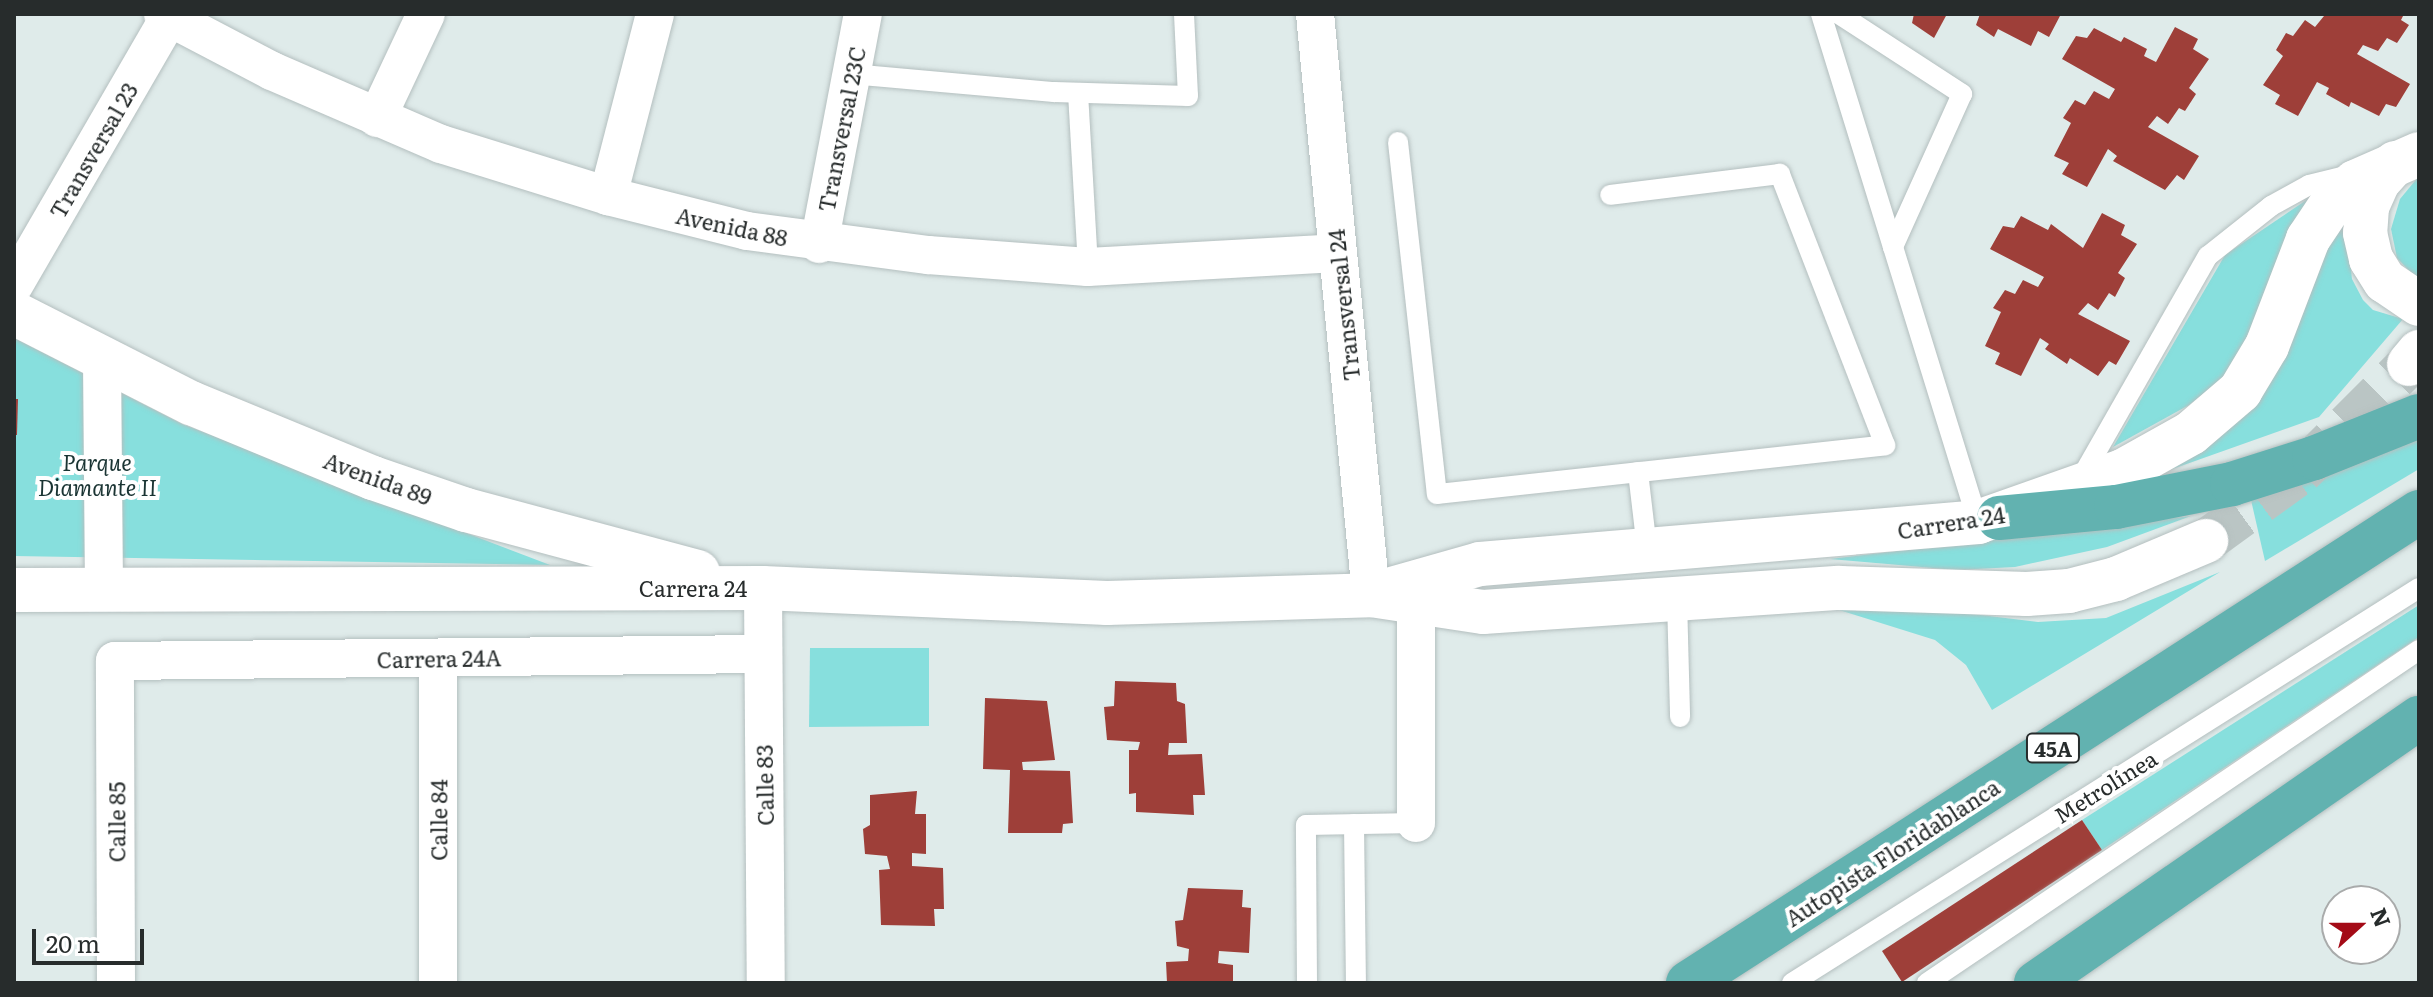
<!DOCTYPE html>
<meta charset="utf-8">
<style>
body{margin:0}
#map{position:relative;width:2433px;height:997px;overflow:hidden;background:#dfebea;font-family:Literata,serif}
div>[style]{position:absolute}
.green>*{inset:0;background:#87dfdd}
.building>*{inset:0;background:#9e3f39}
.tertiary-tunnel>*{height:44px;margin-top:-22px;transform-origin:0;background:repeating-linear-gradient(90deg,#bac5c4 0 44px,transparent 0 66px)}
.roads{filter:drop-shadow(0 0 2px #b4bfbf) drop-shadow(0 0 2px #b4bfbf)}
.service>*{height:20px;margin:-10px;padding:0 10px;transform-origin:10px;border-radius:10px;background:#fff}
.minor>*{height:38px;margin:-19px;padding:0 19px;transform-origin:19px;border-radius:19px;background:#fff}
.tertiary>*{height:44px;margin:-22px;padding:0 22px;transform-origin:22px;border-radius:22px;background:#fff}
.trunk>*{height:44px;margin:-22px;padding:0 22px;transform-origin:22px;border-radius:22px;background:#62b2b0}
span{translate:-50% -50%;white-space:nowrap;text-align:center;line-height:1.15;-webkit-text-stroke:8px #fff;paint-order:stroke}
.shield-label span{padding:2px 6px;background:#fff;border:2px solid;border-radius:6px;-webkit-text-stroke-width:0}
.shield-label{font-size:20px;color:#272c2c;font-weight:700}
.street-label{font-size:22px;color:#272c2c}
.park-label{font-size:22px;color:#1a3433;font-style:italic}
.frame{position:absolute;inset:0;border:16px solid #272c2c;pointer-events:none}
.north{position:absolute;left:2321px;top:885px;width:80px;height:80px;box-sizing:border-box;background:#fff;border:2px solid #a9abab;border-radius:50%;rotate:69deg;font-size:22px;font-weight:700;line-height:32px;text-align:center;color:#272c2c}
.north::after{content:'';display:block;margin:auto;width:28px;height:36px;background:#a40b17;clip-path:polygon(50% 0,100% 100%,50% 72%,0 100%)}
.scale{position:absolute;left:32px;top:929px;width:112px;height:36px;box-sizing:border-box;border:4px solid #272c2c;border-top:0;padding-left:10px;font-size:24px;line-height:28px;white-space:nowrap;color:#272c2c;-webkit-text-stroke:6px #fff;paint-order:stroke}
</style>
<div id="map">
<div class="green">
<div style="clip-path:polygon(2419px 176px,2419px 281px,2397px 258px,2391px 229px,2400px 199px)"></div>
<div style="clip-path:polygon(2308px 199px,2268px 301px,2225px 377px,2189px 405px,2113px 447px,2225px 255px)"></div>
<div style="clip-path:polygon(2345px 213px,2352px 279px,2363px 300px,2373px 310px,2403px 319px,2319px 417px,2119px 488px,2169px 465px,2321px 258px)"></div>
<div style="clip-path:polygon(14px 338px,182px 424px,550px 565px,14px 556px)"></div>
<div style="clip-path:polygon(2419px 437px,2419px 469px,2265px 561px,2251px 500px)"></div>
<div style="clip-path:polygon(2191px 516px,2107px 547px,2015px 567px,1956px 570px,1830px 559px)"></div>
<div style="clip-path:polygon(2220px 572px,1992px 710px,1966px 665px,1935px 640px,1836px 609px,1948px 611px,2038px 622px,2106px 618px)"></div>
<div style="clip-path:polygon(2419px 605px,2419px 637px,2102px 850px,2082px 820px)"></div>
<div style="clip-path:polygon(810px 648px,929px 648px,929px 726px,809px 727px)"></div>
</div>
<div class="building">
<div style="clip-path:polygon(1914px 14px,1947px 14px,1934px 38px,1912px 23px)"></div>
<div style="clip-path:polygon(1980px 14px,2061px 14px,2049px 37px,2038px 31px,2031px 46px,1998px 29px,1994px 37px,1976px 25px)"></div>
<div style="clip-path:polygon(2320px 14px,2404px 14px,2401px 20px,2409px 25px,2397px 43px,2387px 38px,2378px 51px,2363px 45px,2357px 54px,2410px 84px,2396px 107px,2386px 104px,2379px 116px,2351px 102px,2349px 107px,2326px 94px,2329px 88px,2317px 82px,2298px 116px,2275px 104px,2280px 95px,2263px 85px,2283px 56px,2276px 50px,2286px 33px,2293px 36px,2305px 20px,2315px 27px,2324px 16px)"></div>
<div style="clip-path:polygon(2175px 27px,2198px 39px,2193px 49px,2209px 59px,2189px 88px,2196px 94px,2185px 111px,2179px 108px,2168px 124px,2157px 116px,2148px 127px,2199px 156px,2184px 180px,2177px 175px,2165px 190px,2113px 161px,2117px 156px,2108px 149px,2087px 187px,2062px 174px,2069px 163px,2054px 156px,2071px 123px,2063px 118px,2075px 100px,2085px 105px,2094px 91px,2109px 99px,2115px 89px,2062px 59px,2076px 36px,2087px 38px,2094px 28px,2121px 42px,2124px 37px,2147px 49px,2144px 56px,2156px 62px)"></div>
<div style="clip-path:polygon(2102px 213px,2125px 225px,2121px 235px,2137px 244px,2118px 273px,2125px 278px,2115px 297px,2109px 293px,2098px 310px,2088px 303px,2078px 314px,2130px 341px,2116px 365px,2109px 361px,2098px 376px,2070px 358px,2067px 364px,2045px 349px,2049px 344px,2040px 338px,2021px 376px,1995px 364px,2000px 353px,1985px 346px,2001px 312px,1993px 308px,2005px 290px,2015px 294px,2023px 280px,2038px 287px,2044px 277px,1990px 249px,2003px 226px,2014px 228px,2021px 216px,2048px 230px,2051px 224px,2083px 248px)"></div>
<div style="clip-path:polygon(14px 399px,18px 399px,17px 435px,14px 435px)"></div>
<div style="clip-path:polygon(1115px 681px,1176px 683px,1177px 701px,1185px 704px,1187px 743px,1169px 743px,1168px 755px,1202px 754px,1205px 795px,1193px 795px,1194px 815px,1136px 812px,1136px 793px,1129px 794px,1129px 750px,1138px 750px,1140px 742px,1107px 740px,1104px 707px,1114px 706px)"></div>
<div style="clip-path:polygon(985px 698px,1047px 701px,1055px 760px,1022px 762px,1023px 770px,1070px 771px,1073px 823px,1063px 824px,1062px 833px,1008px 833px,1010px 770px,983px 769px)"></div>
<div style="clip-path:polygon(917px 791px,915px 814px,926px 814px,926px 854px,912px 853px,912px 866px,943px 868px,944px 909px,934px 909px,935px 926px,881px 925px,879px 870px,890px 869px,887px 856px,865px 854px,863px 829px,870px 825px,870px 795px)"></div>
<div style="clip-path:polygon(2082px 820px,2102px 850px,1902px 982px,1882px 951px)"></div>
<div style="clip-path:polygon(1188px 888px,1243px 890px,1242px 907px,1251px 908px,1249px 953px,1219px 951px,1218px 963px,1233px 965px,1233px 983px,1167px 983px,1166px 962px,1188px 961px,1189px 949px,1177px 946px,1175px 921px,1183px 920px)"></div>
</div>
<div class="tertiary-tunnel">
<div style="left:2206px;top:541px;width:117px;rotate:-36deg"></div>
<div style="left:2301px;top:472px;width:153px;rotate:-45deg"></div>
</div>
<div class="roads">
<div class="service">
<div style="left:1821px;top:14px;width:532px;rotate:72.83deg"></div>
<div style="left:1839px;top:14px;width:147px;rotate:33deg"></div>
<div style="left:1962px;top:94px;width:168px;rotate:114.3deg"></div>
<div style="left:851px;top:74px;width:204px;rotate:5.1deg"></div>
<div style="left:1054px;top:92px;width:134px;rotate:1.7deg"></div>
<div style="left:1188px;top:96px;width:82px;rotate:-92.8deg"></div>
<div style="left:1078px;top:93px;width:174px;rotate:86.7deg"></div>
<div style="left:1398px;top:142px;width:354px;rotate:83.7deg"></div>
<div style="left:1437px;top:494px;width:451px;rotate:-6.2deg"></div>
<div style="left:1885px;top:445px;width:291px;rotate:-111.2deg"></div>
<div style="left:1780px;top:174px;width:171px;rotate:173deg"></div>
<div style="left:1638px;top:472px;width:78px;rotate:83.3deg"></div>
<div style="left:2080px;top:480px;width:258px;rotate:-60.3deg"></div>
<div style="left:2208px;top:256px;width:80px;rotate:-38.4deg"></div>
<div style="left:2271px;top:206px;width:43px;rotate:-28.9deg"></div>
<div style="left:2309px;top:185px;width:41px;rotate:-14deg"></div>
<div style="left:1677px;top:599px;width:118px;rotate:88.5deg"></div>
<div style="left:1354px;top:824px;width:159px;rotate:89.3deg"></div>
<div style="left:1307px;top:983px;width:158px;rotate:-90.4deg"></div>
<div style="left:1306px;top:825px;width:110px;rotate:-1deg"></div>
<div style="left:1792px;top:983px;width:741px;rotate:-32.21deg"></div>
<div style="left:1927px;top:983px;width:594px;rotate:-34.09deg"></div>
</div>
<div class="minor">
<div style="left:163px;top:14px;width:123px;rotate:27.6deg"></div>
<div style="left:272px;top:71px;width:184px;rotate:23.4deg"></div>
<div style="left:441px;top:144px;width:175px;rotate:17.3deg"></div>
<div style="left:608px;top:196px;width:143px;rotate:14.1deg"></div>
<div style="left:747px;top:231px;width:183px;rotate:7.6deg"></div>
<div style="left:928px;top:255px;width:160px;rotate:4.3deg"></div>
<div style="left:1088px;top:267px;width:249px;rotate:-3.2deg"></div>
<div style="left:1315px;top:14px;width:584px;rotate:84.49deg"></div>
<div style="left:377px;top:118px;width:115px;rotate:-64.8deg"></div>
<div style="left:608px;top:196px;width:188px;rotate:-75.5deg"></div>
<div style="left:819px;top:244px;width:234px;rotate:-79.2deg"></div>
<div style="left:14px;top:285px;width:313px;rotate:-59.9deg"></div>
<div style="left:102px;top:360px;width:229px;rotate:89.5deg"></div>
<div style="left:763px;top:588px;width:395px;rotate:89.6deg"></div>
<div style="left:1416px;top:602px;width:221px;rotate:90deg"></div>
<div style="left:438px;top:658px;width:325px;rotate:90deg"></div>
<div style="left:116px;top:983px;width:322px;rotate:-90.2deg"></div>
<div style="left:115px;top:661px;width:648px;rotate:-0.62deg"></div>
</div>
<div class="tertiary">
<div style="left:2395px;top:163px;width:25px;rotate:132deg"></div>
<div style="left:2378px;top:182px;width:27px;rotate:114deg"></div>
<div style="left:2367px;top:207px;width:26px;rotate:94deg"></div>
<div style="left:2365px;top:233px;width:27px;rotate:77deg"></div>
<div style="left:2371px;top:259px;width:26px;rotate:58deg"></div>
<div style="left:2385px;top:281px;width:41px;rotate:34.1deg"></div>
<div style="left:14px;top:313px;width:199px;rotate:27deg"></div>
<div style="left:191px;top:403px;width:197px;rotate:22.4deg"></div>
<div style="left:373px;top:478px;width:98px;rotate:19deg"></div>
<div style="left:466px;top:510px;width:240px;rotate:15deg"></div>
<div style="left:2409px;top:364px;width:16px;rotate:-50deg"></div>
<div style="left:14px;top:590px;width:749px;rotate:-0.15deg"></div>
<div style="left:763px;top:588px;width:344px;rotate:2.5deg"></div>
<div style="left:1107px;top:603px;width:264px;rotate:-1.7deg"></div>
<div style="left:1371px;top:595px;width:113px;rotate:8.6deg"></div>
<div style="left:1483px;top:612px;width:357px;rotate:-3.9deg"></div>
<div style="left:1839px;top:588px;width:188px;rotate:1.8deg"></div>
<div style="left:2027px;top:594px;width:42px;rotate:-4.1deg"></div>
<div style="left:2069px;top:591px;width:49px;rotate:-14.3deg"></div>
<div style="left:2116px;top:579px;width:98px;rotate:-22.9deg"></div>
<div style="left:1385px;top:591px;width:99px;rotate:-15.9deg"></div>
<div style="left:1480px;top:564px;width:500px;rotate:-4.8deg"></div>
<div style="left:1978px;top:522px;width:154px;rotate:-19.4deg"></div>
<div style="left:2123px;top:471px;width:78px;rotate:-29.2deg"></div>
<div style="left:2191px;top:433px;width:65px;rotate:-40.6deg"></div>
<div style="left:2240px;top:391px;width:52px;rotate:-59deg"></div>
<div style="left:2267px;top:346px;width:115px;rotate:-69deg"></div>
<div style="left:2308px;top:239px;width:43px;rotate:-56.3deg"></div>
<div style="left:2332px;top:203px;width:31px;rotate:-42deg"></div>
<div style="left:2355px;top:182px;width:70px;rotate:-23.6deg"></div>
</div>
<div class="trunk">
<div style="left:1999px;top:518px;width:118px;rotate:-5.4deg"></div>
<div style="left:2116px;top:507px;width:118px;rotate:-11.2deg"></div>
<div style="left:2232px;top:484px;width:86px;rotate:-17.6deg"></div>
<div style="left:2314px;top:458px;width:113px;rotate:-21.8deg"></div>
<div style="left:1688px;top:983px;width:870px;rotate:-32.79deg"></div>
<div style="left:2036px;top:983px;width:466px;rotate:-34.7deg"></div>
</div>
</div>
<div class="shield-label">
<span style="left:2053px;top:748px">45A</span>
</div>
<div class="street-label">
<span style="left:841px;top:129px;rotate:-79deg">Transversal 23C</span>
<span style="left:93px;top:150px;rotate:-60deg">Transversal 23</span>
<span style="left:732px;top:226px;rotate:12deg">Avenida 88</span>
<span style="left:1343px;top:305px;rotate:-96deg">Transversal 24</span>
<span style="left:378px;top:478px;rotate:20deg">Avenida 89</span>
<span style="left:1951px;top:522px;rotate:-9deg">Carrera 24</span>
<span style="left:693px;top:588px">Carrera 24</span>
<span style="left:439px;top:658px;rotate:-1deg">Carrera 24A</span>
<span style="left:764px;top:785px;rotate:-91deg">Calle 83</span>
<span style="left:2105px;top:786px;rotate:-32deg">Metrolínea</span>
<span style="left:438px;top:820px;rotate:-90deg">Calle 84</span>
<span style="left:116px;top:822px;rotate:-90deg">Calle 85</span>
<span style="left:1892px;top:852px;rotate:-33deg">Autopista Floridablanca</span>
</div>
<div class="park-label">
<span style="left:97px;top:474px">Parque<br>Diamante II</span>
</div>
<div class="frame"></div>
<div class="north">N</div>
<div class="scale">20 m</div>
</div>
